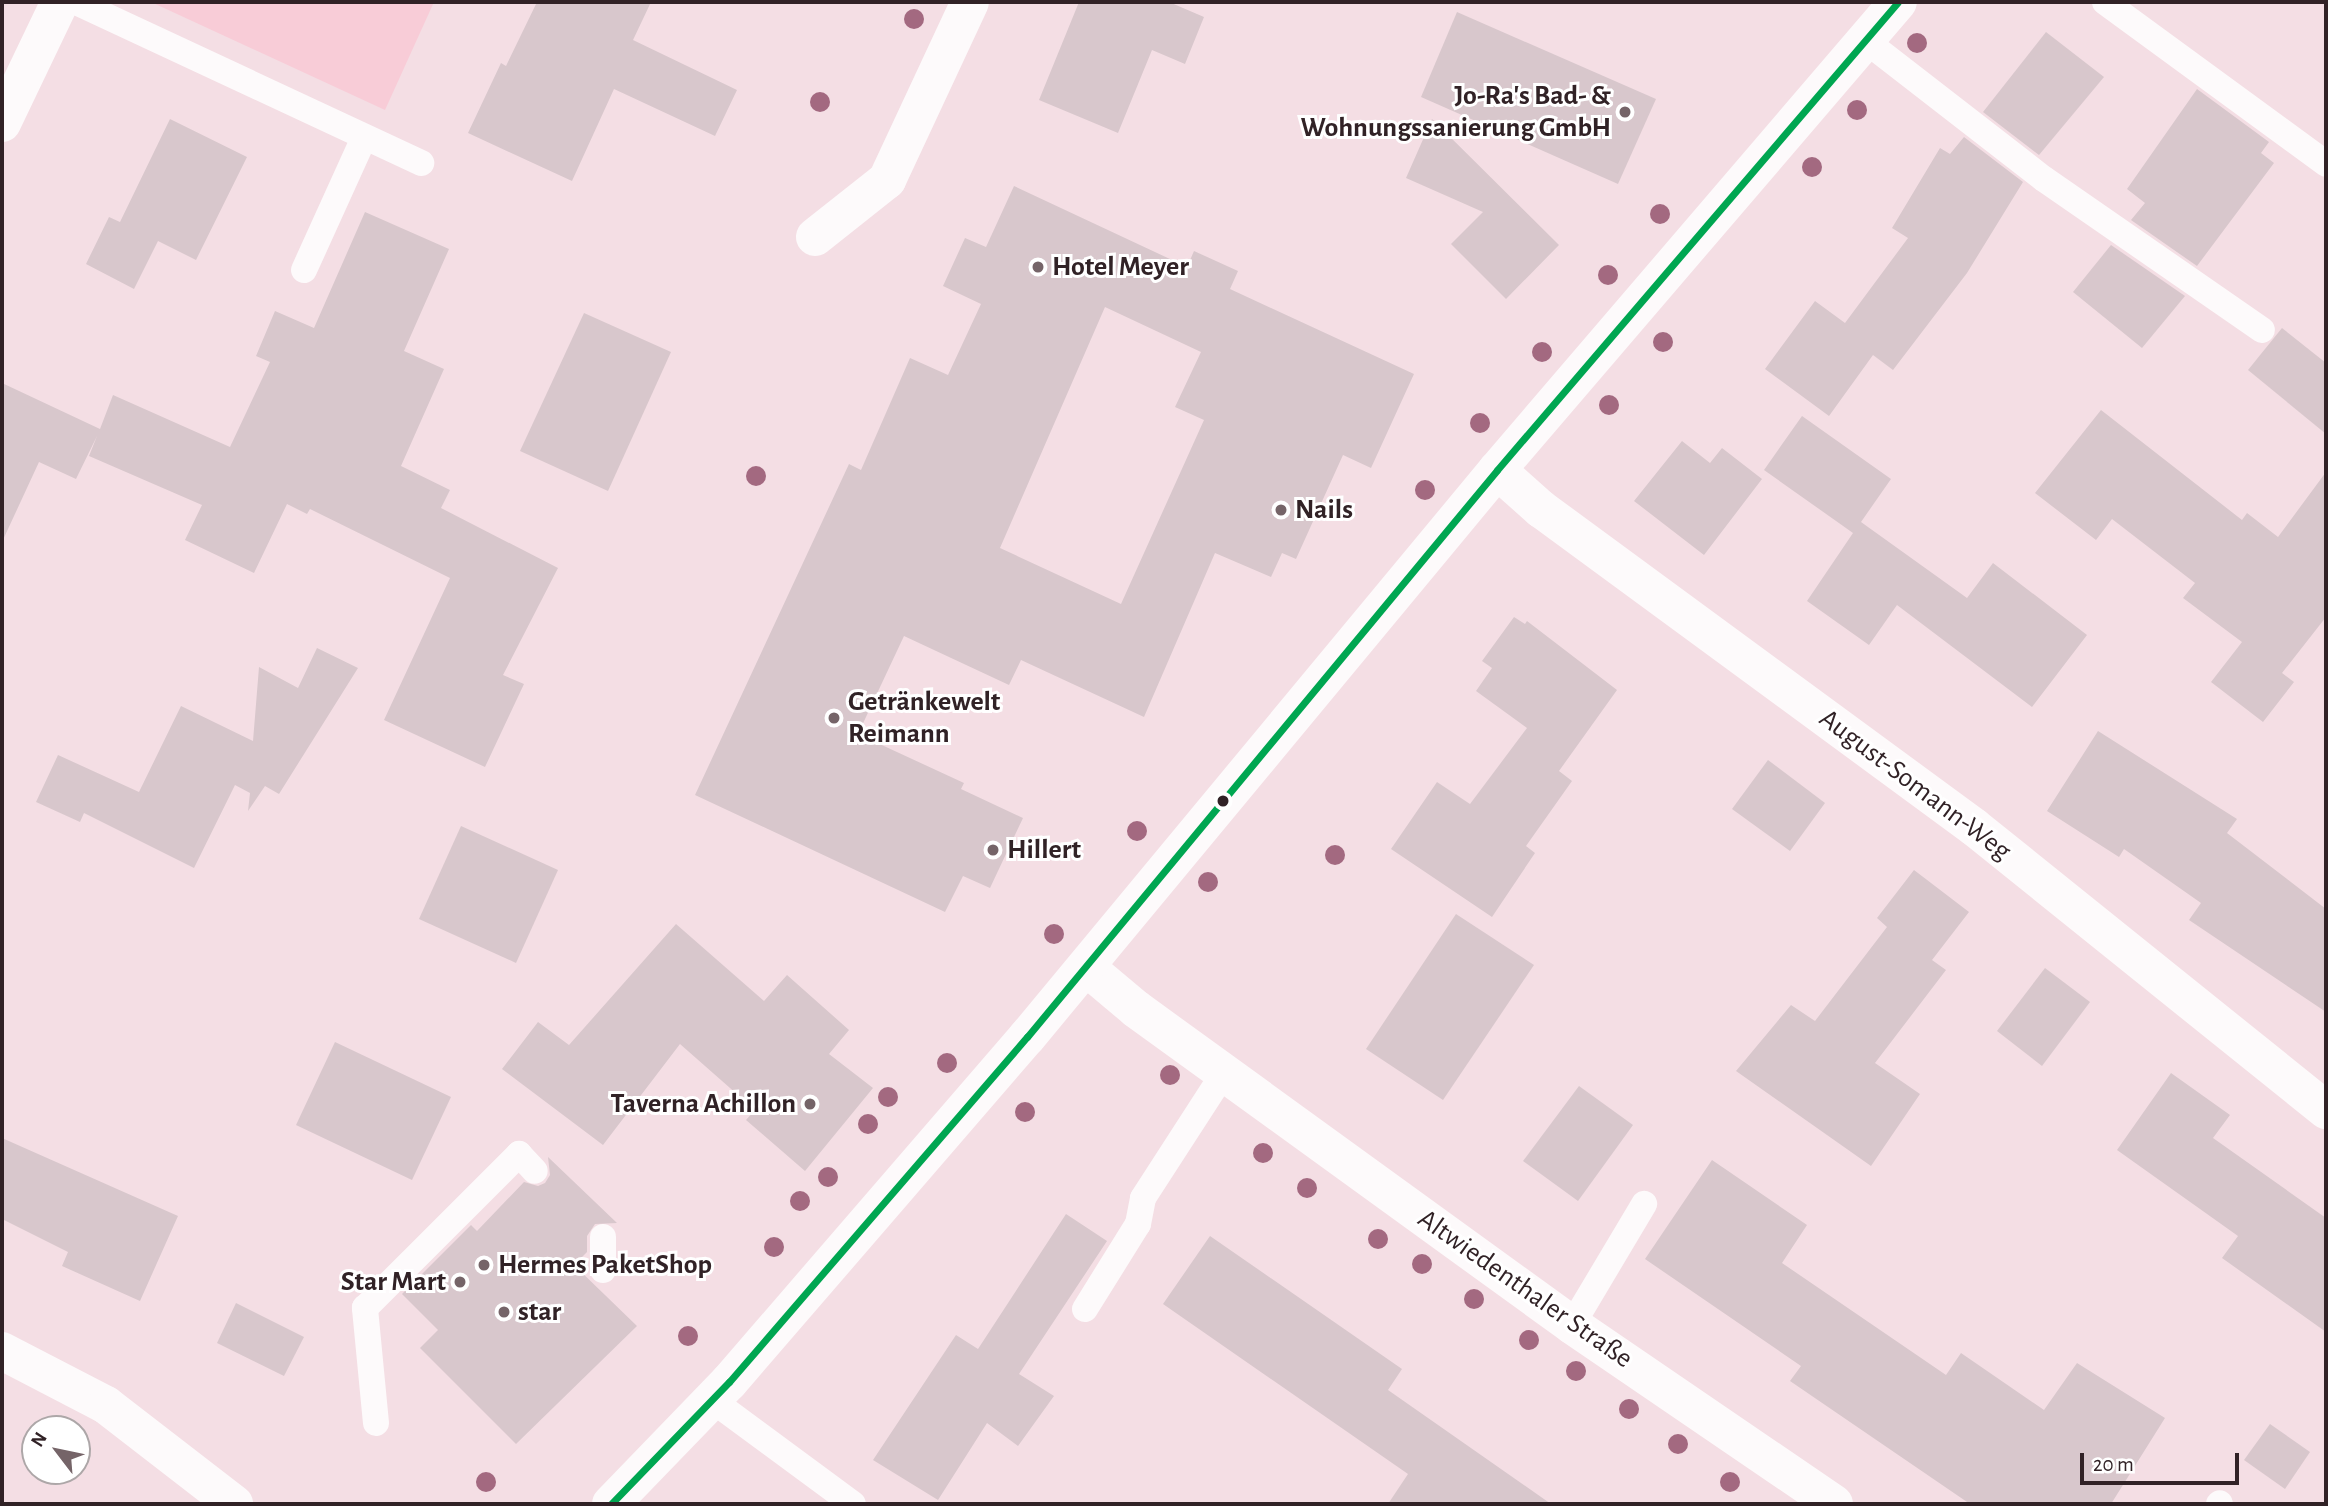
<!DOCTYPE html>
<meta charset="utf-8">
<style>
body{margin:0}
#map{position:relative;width:2328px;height:1506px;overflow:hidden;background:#f4dee4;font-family:"Alegreya Sans",sans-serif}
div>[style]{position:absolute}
.green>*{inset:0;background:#f8ccd7}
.building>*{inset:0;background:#d8c7cc}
.service>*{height:26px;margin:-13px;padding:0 13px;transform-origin:13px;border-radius:13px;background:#fdfafb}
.minor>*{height:38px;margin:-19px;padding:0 19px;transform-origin:19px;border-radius:19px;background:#fdfafb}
.tertiary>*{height:38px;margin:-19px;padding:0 19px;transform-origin:19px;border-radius:19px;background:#fdfafb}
.bus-1>*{height:7px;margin:-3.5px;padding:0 3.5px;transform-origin:3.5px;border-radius:3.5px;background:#00a651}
.trees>*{width:20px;height:20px;margin:-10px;border-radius:50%;background:#a36980}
.dots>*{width:19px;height:19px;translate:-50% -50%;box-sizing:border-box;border:4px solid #fff;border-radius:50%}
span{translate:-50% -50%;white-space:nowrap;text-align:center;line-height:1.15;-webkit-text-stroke:6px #fff;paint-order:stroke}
.poi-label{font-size:28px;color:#312226;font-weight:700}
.right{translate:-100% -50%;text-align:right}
.left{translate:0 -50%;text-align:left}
.street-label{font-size:28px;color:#312226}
.frame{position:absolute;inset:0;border:4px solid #312226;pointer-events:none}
.north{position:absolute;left:21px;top:1415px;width:70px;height:70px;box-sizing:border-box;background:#fff;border:2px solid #ada7a8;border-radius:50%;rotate:302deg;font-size:19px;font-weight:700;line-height:28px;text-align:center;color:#312226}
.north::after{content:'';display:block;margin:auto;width:24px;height:32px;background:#756468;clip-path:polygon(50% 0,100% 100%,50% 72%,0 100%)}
.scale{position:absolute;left:2080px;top:1453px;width:159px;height:32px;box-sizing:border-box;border:4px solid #312226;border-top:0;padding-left:9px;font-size:21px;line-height:24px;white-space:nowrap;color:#312226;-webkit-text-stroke:5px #fff;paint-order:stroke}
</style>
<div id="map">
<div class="green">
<div style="clip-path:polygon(151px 2px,434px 2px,385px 110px)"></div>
</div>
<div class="building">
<div style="clip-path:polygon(537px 2px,651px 2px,633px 40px,737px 90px,715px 136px,614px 89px,572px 181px,468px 133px,501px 63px,506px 66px)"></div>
<div style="clip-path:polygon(1079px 2px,1169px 2px,1204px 17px,1185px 64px,1152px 50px,1118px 133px,1039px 100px)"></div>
<div style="clip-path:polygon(1457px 12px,1656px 99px,1618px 184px,1421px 97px)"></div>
<div style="clip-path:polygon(2046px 32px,2104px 77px,2039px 155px,1983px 112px)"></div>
<div style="clip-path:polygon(2197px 89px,2269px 142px,2261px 153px,2274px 163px,2197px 266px,2131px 220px,2145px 203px,2127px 189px)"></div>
<div style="clip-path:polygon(170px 119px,247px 157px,196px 260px,158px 241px,134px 289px,86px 264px,109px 217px,120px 222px)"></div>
<div style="clip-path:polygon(1432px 119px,1559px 245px,1506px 299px,1451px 244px,1483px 212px,1406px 178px)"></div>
<div style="clip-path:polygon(1964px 137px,2023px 182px,1967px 273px,1893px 370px,1873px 355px,1829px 416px,1765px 369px,1815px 301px,1845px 323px,1908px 238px,1892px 228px,1940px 148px,1950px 154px)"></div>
<div style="clip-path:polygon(evenodd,1014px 186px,1187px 267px,1194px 251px,1238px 271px,1230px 289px,1414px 374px,1371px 468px,1343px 455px,1296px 559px,1282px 553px,1271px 577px,1215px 553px,1144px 717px,1021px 660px,1009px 685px,904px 636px,858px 734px,964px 783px,961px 789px,1023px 818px,990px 888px,963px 876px,945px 912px,695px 795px,849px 464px,861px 470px,910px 358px,948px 375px,981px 304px,943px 286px,965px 238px,986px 247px,1014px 186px,1105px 307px,1201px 352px,1175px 407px,1204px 420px,1121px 604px,1000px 548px,1105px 307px)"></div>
<div style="clip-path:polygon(365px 212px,449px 249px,404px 351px,444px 369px,401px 466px,450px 490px,441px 508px,558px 568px,503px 675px,524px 684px,485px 767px,384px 720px,450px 578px,310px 509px,307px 514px,287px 504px,254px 573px,185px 540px,202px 505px,89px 456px,97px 436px,76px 479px,39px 462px,2px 542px,2px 383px,100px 429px,113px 395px,230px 447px,270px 362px,256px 356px,275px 311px,314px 328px)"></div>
<div style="clip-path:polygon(2111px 245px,2185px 296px,2142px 348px,2073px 292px)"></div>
<div style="clip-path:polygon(584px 313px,671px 352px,608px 491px,520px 451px)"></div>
<div style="clip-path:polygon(2282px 328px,2326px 363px,2326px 434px,2248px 370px)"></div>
<div style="clip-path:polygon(2101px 410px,2242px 520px,2247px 513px,2278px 537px,2326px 472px,2326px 617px,2282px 673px,2294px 682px,2263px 722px,2211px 682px,2242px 642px,2183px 598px,2195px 583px,2112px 519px,2096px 540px,2035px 493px)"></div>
<div style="clip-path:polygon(1802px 416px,1891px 479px,1861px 522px,1967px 598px,1993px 563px,2087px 635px,2032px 707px,1897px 605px,1869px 645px,1807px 601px,1853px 533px,1764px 470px)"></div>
<div style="clip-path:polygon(1682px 441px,1710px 463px,1722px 448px,1762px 479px,1704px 555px,1634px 501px)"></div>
<div style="clip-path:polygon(1514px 617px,1525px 624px,1527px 621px,1617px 690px,1559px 771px,1572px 781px,1526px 846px,1535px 853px,1492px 917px,1391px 849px,1437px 782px,1470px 804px,1527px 728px,1476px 691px,1492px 668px,1482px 661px)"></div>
<div style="clip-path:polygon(317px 648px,358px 668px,279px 794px,265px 786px,248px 811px,250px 793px,235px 785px,194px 868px,84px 813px,80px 822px,36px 802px,58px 755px,139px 792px,181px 706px,253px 741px,259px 667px,298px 688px)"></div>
<div style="clip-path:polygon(2098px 731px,2237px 819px,2227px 833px,2326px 909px,2326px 1012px,2189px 920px,2201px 903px,2124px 849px,2119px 857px,2047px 811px)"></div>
<div style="clip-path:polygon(1768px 760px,1825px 803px,1790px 851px,1732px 809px)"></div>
<div style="clip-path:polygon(461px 826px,558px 870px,516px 963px,419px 919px)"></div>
<div style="clip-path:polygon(1914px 870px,1969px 912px,1932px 960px,1946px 970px,1875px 1063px,1920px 1094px,1871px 1166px,1736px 1071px,1791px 1005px,1815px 1021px,1887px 927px,1877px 918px)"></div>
<div style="clip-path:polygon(1456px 914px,1534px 965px,1443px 1100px,1366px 1049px)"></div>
<div style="clip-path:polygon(676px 924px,764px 1001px,787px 975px,849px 1030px,829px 1054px,873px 1088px,805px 1171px,746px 1120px,755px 1110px,680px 1044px,603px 1145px,502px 1069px,538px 1022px,569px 1045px)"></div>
<div style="clip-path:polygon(2045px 968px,2090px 1002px,2042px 1066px,1997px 1031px)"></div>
<div style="clip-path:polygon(335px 1042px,451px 1097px,412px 1180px,296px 1125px)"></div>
<div style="clip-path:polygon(2171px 1073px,2230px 1115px,2213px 1138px,2326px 1218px,2326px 1332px,2222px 1258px,2238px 1236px,2117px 1150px)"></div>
<div style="clip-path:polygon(1579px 1086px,1633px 1125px,1578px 1201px,1523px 1161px)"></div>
<div style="clip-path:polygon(2px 1138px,178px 1216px,140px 1301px,62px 1266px,68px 1252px,2px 1219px)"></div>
<div style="clip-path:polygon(548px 1157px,617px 1223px,595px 1224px,587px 1236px,587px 1252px,574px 1265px,637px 1326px,516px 1444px,420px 1348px,438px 1330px,402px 1294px,471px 1225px,477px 1231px,524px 1182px,538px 1186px,545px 1183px,550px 1175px)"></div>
<div style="clip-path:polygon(1712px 1160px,1807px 1225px,1782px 1263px,1946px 1375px,1961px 1353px,2044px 1410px,2077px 1363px,2165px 1418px,2111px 1504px,1970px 1504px,1790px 1381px,1801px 1366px,1645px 1259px)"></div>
<div style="clip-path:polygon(1066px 1214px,1107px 1241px,1019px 1374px,1054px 1396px,1018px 1446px,987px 1423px,938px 1500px,873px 1460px,956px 1335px,978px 1349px)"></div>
<div style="clip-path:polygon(1210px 1236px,1402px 1369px,1388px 1390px,1551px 1504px,1388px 1504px,1408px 1474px,1163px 1304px)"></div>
<div style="clip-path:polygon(236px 1303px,304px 1337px,284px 1376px,217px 1343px)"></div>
<div style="clip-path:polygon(2270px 1424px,2310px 1452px,2285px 1489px,2244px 1460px)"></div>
</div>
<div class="service">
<div style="left:76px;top:2px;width:381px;rotate:25deg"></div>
<div style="left:2105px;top:2px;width:274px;rotate:36.2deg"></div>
<div style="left:1866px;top:41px;width:225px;rotate:37.8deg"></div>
<div style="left:2044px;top:179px;width:265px;rotate:34.7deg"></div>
<div style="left:304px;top:270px;width:145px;rotate:-65.6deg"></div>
<div style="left:603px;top:1237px;width:33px;rotate:90deg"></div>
<div style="left:1085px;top:1309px;width:100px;rotate:-58.1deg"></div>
<div style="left:1138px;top:1224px;width:26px;rotate:-79deg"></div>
<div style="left:1143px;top:1198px;width:149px;rotate:-57.1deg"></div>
<div style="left:1572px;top:1325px;width:141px;rotate:-59.2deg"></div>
<div style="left:712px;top:1400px;width:175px;rotate:36.4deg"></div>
<div style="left:376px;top:1423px;width:116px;rotate:-95.5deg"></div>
<div style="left:365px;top:1308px;width:218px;rotate:-45deg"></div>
<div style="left:519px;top:1154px;width:23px;rotate:47deg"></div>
<div style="left:2219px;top:1504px;width:1px;rotate:-45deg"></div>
</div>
<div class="minor">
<div style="left:2px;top:123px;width:134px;rotate:-64.4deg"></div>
<div style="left:815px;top:237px;width:92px;rotate:-38.4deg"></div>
<div style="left:887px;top:180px;width:196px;rotate:-65deg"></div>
<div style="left:1497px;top:470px;width:59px;rotate:41.6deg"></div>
<div style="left:1541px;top:509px;width:537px;rotate:36.29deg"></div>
<div style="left:1974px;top:827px;width:452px;rotate:38.8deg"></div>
<div style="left:1086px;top:967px;width:65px;rotate:40deg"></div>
<div style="left:1136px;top:1009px;width:538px;rotate:35.93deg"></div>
<div style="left:1572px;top:1325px;width:317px;rotate:34.3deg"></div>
<div style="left:2px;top:1351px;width:117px;rotate:27.4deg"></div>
<div style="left:106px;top:1405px;width:162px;rotate:37.7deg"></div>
</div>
<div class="tertiary">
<div style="left:611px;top:1504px;width:170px;rotate:-46deg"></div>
<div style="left:729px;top:1382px;width:456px;rotate:-49.2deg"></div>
<div style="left:1027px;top:1037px;width:736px;rotate:-50.34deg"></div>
<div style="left:1497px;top:470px;width:616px;rotate:-49.41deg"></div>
</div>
<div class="bus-1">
<div style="left:611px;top:1504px;width:170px;rotate:-46deg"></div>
<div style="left:729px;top:1382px;width:456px;rotate:-49.2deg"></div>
<div style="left:1027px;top:1037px;width:736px;rotate:-50.34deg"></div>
<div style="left:1497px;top:470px;width:616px;rotate:-49.41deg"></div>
</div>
<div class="trees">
<div style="left:914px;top:19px"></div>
<div style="left:1917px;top:43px"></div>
<div style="left:820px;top:102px"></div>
<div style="left:1857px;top:110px"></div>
<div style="left:1812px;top:167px"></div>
<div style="left:1660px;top:214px"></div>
<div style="left:1608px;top:275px"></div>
<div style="left:1663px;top:342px"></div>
<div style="left:1542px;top:352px"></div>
<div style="left:1609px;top:405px"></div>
<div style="left:1480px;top:423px"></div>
<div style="left:756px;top:476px"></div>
<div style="left:1425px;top:490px"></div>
<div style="left:1137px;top:831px"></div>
<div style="left:1335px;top:855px"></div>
<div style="left:1208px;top:882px"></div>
<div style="left:1054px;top:934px"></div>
<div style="left:947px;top:1063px"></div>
<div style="left:1170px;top:1075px"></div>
<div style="left:888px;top:1097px"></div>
<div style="left:1025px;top:1112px"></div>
<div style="left:868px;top:1124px"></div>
<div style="left:1263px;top:1153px"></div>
<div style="left:828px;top:1177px"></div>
<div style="left:1307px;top:1188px"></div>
<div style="left:800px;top:1201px"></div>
<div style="left:1378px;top:1239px"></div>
<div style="left:774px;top:1247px"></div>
<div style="left:1422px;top:1264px"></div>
<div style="left:1474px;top:1299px"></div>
<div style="left:688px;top:1336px"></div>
<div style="left:1529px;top:1340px"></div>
<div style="left:1576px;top:1371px"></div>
<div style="left:1629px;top:1409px"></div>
<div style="left:1678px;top:1444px"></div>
<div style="left:486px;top:1482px"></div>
<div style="left:1730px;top:1482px"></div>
</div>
<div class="dots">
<div style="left:1625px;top:112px;background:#756468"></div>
<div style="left:1038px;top:267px;background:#756468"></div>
<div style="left:1281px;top:510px;background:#756468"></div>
<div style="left:834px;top:718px;background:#756468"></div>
<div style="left:1223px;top:801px;background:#312226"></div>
<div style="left:993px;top:850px;background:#756468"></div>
<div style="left:810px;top:1104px;background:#756468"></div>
<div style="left:484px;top:1265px;background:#756468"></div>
<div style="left:460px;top:1282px;background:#756468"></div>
<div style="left:504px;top:1312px;background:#756468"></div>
</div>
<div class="poi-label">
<span class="right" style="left:1611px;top:112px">Jo-Ra's Bad- &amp;<br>Wohnungssanierung GmbH</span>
<span class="left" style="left:1052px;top:267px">Hotel Meyer</span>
<span class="left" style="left:1295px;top:510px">Nails</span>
<span class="left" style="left:848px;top:718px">Getränkewelt<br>Reimann</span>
<span class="left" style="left:1007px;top:850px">Hillert</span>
<span class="right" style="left:796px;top:1104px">Taverna Achillon</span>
<span class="left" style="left:498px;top:1265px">Hermes PaketShop</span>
<span class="right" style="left:446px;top:1282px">Star Mart</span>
<span class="left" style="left:518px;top:1312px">star</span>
</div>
<div class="street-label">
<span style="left:1915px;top:785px;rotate:37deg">August-Somann-Weg</span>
<span style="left:1525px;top:1289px;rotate:35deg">Altwiedenthaler Straße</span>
</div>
<div class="frame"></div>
<div class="north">N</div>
<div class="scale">20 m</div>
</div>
